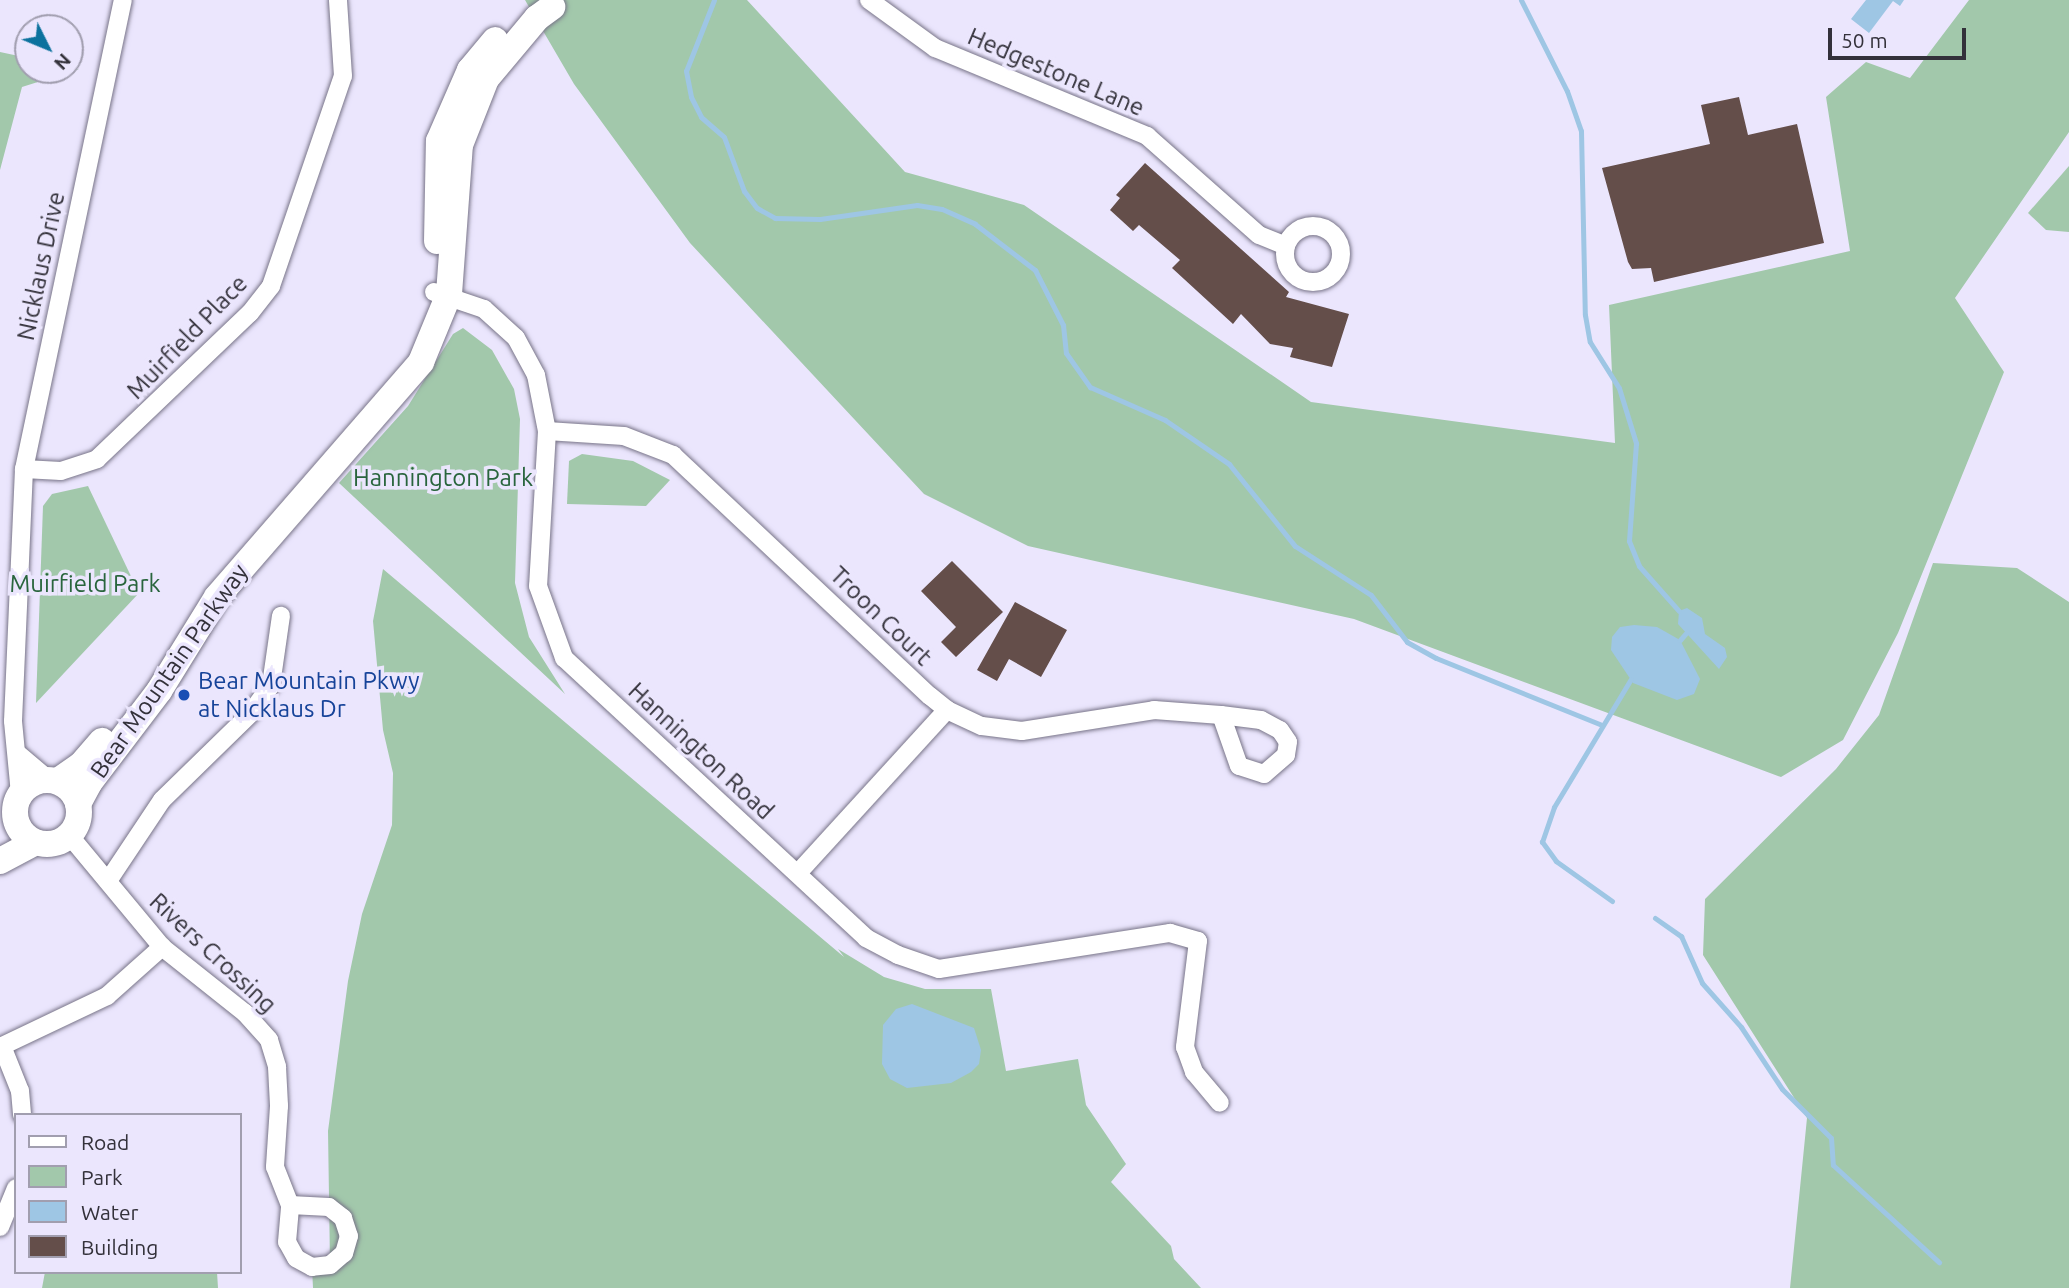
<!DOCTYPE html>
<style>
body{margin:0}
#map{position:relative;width:2069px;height:1288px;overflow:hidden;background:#ebe6fd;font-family:Ubuntu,sans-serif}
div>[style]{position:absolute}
.green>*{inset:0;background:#a2c8ab}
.water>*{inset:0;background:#9ec6e4}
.stream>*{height:5px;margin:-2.5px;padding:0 2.5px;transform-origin:2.5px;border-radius:2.5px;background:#9ec6e4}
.building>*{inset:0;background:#644e4a}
.roads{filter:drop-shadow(0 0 2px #787488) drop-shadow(0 0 2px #787488)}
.street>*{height:18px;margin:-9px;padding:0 9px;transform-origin:9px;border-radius:9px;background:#fff}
.street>.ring{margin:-9px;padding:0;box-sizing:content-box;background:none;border:18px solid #fff;border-radius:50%}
.secondary>*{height:26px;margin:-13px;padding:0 13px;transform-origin:13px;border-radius:13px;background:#fff}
.secondary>.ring{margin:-13px;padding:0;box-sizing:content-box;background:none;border:26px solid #fff;border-radius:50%}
.dots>*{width:19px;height:19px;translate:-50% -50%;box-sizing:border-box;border:4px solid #ebe6fd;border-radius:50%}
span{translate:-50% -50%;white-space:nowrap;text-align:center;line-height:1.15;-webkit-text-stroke:7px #ebe6fd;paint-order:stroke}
.street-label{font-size:24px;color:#33313a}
.park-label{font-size:24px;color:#29653d}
.transit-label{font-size:24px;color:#164399}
.left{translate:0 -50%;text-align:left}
.legend{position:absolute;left:14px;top:1113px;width:228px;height:161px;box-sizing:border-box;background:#ebe6fd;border:2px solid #a19eaf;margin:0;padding:9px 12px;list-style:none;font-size:21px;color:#33313a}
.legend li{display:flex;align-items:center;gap:14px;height:35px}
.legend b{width:35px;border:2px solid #a19eaf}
.north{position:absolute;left:14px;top:14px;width:70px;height:70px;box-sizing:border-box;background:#ebe6fd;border:2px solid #a19eaf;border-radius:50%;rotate:133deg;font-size:19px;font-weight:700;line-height:28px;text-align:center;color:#33313a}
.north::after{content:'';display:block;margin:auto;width:24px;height:32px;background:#0c729e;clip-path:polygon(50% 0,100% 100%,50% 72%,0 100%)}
.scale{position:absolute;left:1828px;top:28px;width:138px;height:32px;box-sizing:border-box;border:4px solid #33313a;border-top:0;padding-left:9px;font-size:21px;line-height:24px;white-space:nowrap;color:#33313a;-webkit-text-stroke:5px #ebe6fd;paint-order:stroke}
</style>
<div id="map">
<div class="green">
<div style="clip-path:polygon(525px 0,747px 0,905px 172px,1024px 205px,1311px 402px,1615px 443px,1609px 305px,1850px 251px,1826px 97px,1866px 62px,1910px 78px,1969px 0,2069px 0,2069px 132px,1955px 298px,2004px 372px,1898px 633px,1843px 740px,1781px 777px,1354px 619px,1028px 546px,924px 494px,690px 243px,574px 84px)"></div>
<div style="clip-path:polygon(0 52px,28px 58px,28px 70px,79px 69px,22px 87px,0 170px)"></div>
<div style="clip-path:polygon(2069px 166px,2069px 232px,2046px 230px,2028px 213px)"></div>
<div style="clip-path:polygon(463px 328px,492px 350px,514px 389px,520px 419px,515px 583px,529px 637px,565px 694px,339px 483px,408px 406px,453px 334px)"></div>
<div style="clip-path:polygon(582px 454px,633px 461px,670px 480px,646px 506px,567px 504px,569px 461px)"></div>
<div style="clip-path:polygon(88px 486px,139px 593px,36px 703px,43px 506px,52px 494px)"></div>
<div style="clip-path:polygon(1933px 563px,2017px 568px,2069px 602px,2069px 1288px,1790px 1288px,1807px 1118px,1703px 955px,1705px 899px,1836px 769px,1879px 715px)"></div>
<div style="clip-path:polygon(383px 569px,844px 957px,838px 949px,884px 977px,925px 989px,991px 989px,1006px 1071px,1078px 1059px,1086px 1105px,1126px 1164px,1111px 1182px,1171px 1246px,1174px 1259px,1201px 1288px,313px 1288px,312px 1267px,330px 1264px,328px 1131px,348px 981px,362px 914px,392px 825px,393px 773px,383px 730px,373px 621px)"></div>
<div style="clip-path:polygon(45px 1272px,217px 1272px,218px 1288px,42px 1288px)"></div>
</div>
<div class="water">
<div style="clip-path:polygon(1866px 0,1904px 0,1900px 6px,1893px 1px,1869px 33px,1851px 19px)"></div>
<div style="clip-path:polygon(1687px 608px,1702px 618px,1705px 634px,1725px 648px,1727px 657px,1719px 669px,1678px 624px,1679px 611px)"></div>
<div style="clip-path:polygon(1634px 625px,1657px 627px,1680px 640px,1700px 679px,1694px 694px,1677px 700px,1633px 683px,1611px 650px,1612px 637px,1620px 627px)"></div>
<div style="clip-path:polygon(912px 1004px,974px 1028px,981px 1050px,979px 1064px,971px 1072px,951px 1083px,907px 1088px,890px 1079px,882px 1064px,883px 1025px,896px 1009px)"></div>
</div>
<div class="stream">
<div style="left:714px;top:0;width:76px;rotate:111.5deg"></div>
<div style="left:686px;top:71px;width:26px;rotate:79deg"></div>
<div style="left:691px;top:97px;width:22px;rotate:63deg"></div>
<div style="left:701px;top:117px;width:30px;rotate:41deg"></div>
<div style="left:724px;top:137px;width:58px;rotate:69.7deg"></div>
<div style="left:744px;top:191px;width:21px;rotate:53deg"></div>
<div style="left:757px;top:208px;width:21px;rotate:29deg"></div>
<div style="left:775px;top:218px;width:45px;rotate:1.3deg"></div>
<div style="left:820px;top:219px;width:98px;rotate:-8.2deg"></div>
<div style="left:917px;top:205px;width:25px;rotate:9deg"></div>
<div style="left:942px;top:209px;width:36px;rotate:24deg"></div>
<div style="left:975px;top:224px;width:76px;rotate:37.5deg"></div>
<div style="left:1035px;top:270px;width:62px;rotate:63deg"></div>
<div style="left:1063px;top:325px;width:28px;rotate:84deg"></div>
<div style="left:1066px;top:353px;width:42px;rotate:54.8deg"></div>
<div style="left:1090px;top:387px;width:82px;rotate:23.7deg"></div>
<div style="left:1165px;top:420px;width:78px;rotate:34.5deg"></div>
<div style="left:1229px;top:464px;width:105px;rotate:51.2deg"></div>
<div style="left:1295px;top:546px;width:90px;rotate:32.8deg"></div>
<div style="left:1371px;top:595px;width:59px;rotate:52.5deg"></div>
<div style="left:1407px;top:642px;width:33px;rotate:29deg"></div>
<div style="left:1436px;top:658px;width:179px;rotate:22deg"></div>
<div style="left:1521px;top:0;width:102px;rotate:63.2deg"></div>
<div style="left:1567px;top:91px;width:42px;rotate:70.7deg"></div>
<div style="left:1581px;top:131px;width:184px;rotate:88.8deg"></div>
<div style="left:1585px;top:315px;width:27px;rotate:80deg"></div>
<div style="left:1590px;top:342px;width:54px;rotate:57.8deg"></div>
<div style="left:1619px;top:388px;width:58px;rotate:72.8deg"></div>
<div style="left:1636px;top:443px;width:98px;rotate:94.1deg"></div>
<div style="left:1629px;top:541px;width:27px;rotate:68deg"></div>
<div style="left:1639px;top:566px;width:60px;rotate:48.4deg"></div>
<div style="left:1680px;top:640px;width:11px;rotate:-49deg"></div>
<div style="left:1612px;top:901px;width:69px;rotate:-144.5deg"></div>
<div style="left:1556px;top:861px;width:24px;rotate:-126deg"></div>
<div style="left:1542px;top:842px;width:37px;rotate:-71deg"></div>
<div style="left:1554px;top:807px;width:149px;rotate:-59deg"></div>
<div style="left:1655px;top:918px;width:32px;rotate:35deg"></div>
<div style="left:1681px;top:936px;width:51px;rotate:65.9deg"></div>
<div style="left:1702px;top:983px;width:59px;rotate:48.4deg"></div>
<div style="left:1741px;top:1027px;width:74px;rotate:56.5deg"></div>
<div style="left:1782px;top:1089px;width:69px;rotate:45deg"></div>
<div style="left:1831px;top:1138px;width:27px;rotate:86deg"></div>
<div style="left:1833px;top:1165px;width:144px;rotate:42.5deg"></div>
</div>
<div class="building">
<div style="clip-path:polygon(1739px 97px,1748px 135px,1797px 124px,1824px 243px,1654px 282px,1651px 268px,1632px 269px,1628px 262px,1602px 168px,1710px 144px,1701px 105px)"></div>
<div style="clip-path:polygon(1145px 163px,1289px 292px,1286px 297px,1349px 314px,1332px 367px,1290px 357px,1293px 348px,1270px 344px,1241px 314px,1233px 324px,1172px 268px,1180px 260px,1139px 225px,1133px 231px,1110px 210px,1120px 198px,1116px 195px)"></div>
<div style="clip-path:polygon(952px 561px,1003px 612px,956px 657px,941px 642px,956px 627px,921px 591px)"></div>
<div style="clip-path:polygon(1015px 602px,1067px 630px,1041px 677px,1009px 659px,997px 681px,977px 670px)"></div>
</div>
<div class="roads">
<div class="street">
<div style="left:869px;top:0;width:82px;rotate:36deg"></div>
<div style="left:935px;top:48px;width:230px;rotate:22.5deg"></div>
<div style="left:1147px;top:136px;width:149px;rotate:41.5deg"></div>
<div style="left:1259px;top:235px;width:29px;rotate:22deg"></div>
<div class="ring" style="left:1285px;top:226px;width:38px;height:38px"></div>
<div style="left:434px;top:292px;width:53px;rotate:18.8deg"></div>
<div style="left:484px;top:309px;width:43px;rotate:42.2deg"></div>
<div style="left:516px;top:338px;width:42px;rotate:61.6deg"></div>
<div style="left:536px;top:375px;width:57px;rotate:78.9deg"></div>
<div style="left:547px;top:431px;width:155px;rotate:93.3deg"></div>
<div style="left:538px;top:586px;width:77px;rotate:70.1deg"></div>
<div style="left:564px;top:658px;width:412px;rotate:42.8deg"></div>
<div style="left:866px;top:938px;width:36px;rotate:28deg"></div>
<div style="left:898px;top:955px;width:43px;rotate:18.9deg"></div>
<div style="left:939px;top:969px;width:234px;rotate:-8.9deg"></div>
<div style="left:1170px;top:933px;width:29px;rotate:16deg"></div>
<div style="left:1198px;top:941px;width:107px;rotate:97deg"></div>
<div style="left:1185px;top:1047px;width:27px;rotate:70deg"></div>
<div style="left:1194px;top:1072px;width:40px;rotate:50deg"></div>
<div style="left:547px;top:431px;width:77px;rotate:3.7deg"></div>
<div style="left:624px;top:436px;width:53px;rotate:21.2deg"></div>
<div style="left:673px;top:455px;width:352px;rotate:43.2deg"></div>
<div style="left:930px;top:696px;width:22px;rotate:39deg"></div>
<div style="left:947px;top:710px;width:38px;rotate:25deg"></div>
<div style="left:982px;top:726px;width:40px;rotate:7.1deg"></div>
<div style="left:1022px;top:731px;width:134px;rotate:-9deg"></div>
<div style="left:1154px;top:710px;width:67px;rotate:4.3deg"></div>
<div style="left:1221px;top:715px;width:40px;rotate:7.1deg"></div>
<div style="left:1261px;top:720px;width:21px;rotate:28deg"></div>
<div style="left:1280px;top:730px;width:14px;rotate:56deg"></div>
<div style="left:1288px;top:742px;width:13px;rotate:99deg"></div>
<div style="left:1286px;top:755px;width:29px;rotate:139deg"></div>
<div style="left:1264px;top:774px;width:26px;rotate:-162deg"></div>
<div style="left:1239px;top:766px;width:54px;rotate:-109.4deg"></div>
<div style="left:24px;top:469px;width:37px;rotate:3deg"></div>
<div style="left:61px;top:471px;width:38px;rotate:-18deg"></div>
<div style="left:97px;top:459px;width:211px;rotate:-43.7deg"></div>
<div style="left:250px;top:313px;width:34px;rotate:-52deg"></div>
<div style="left:271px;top:286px;width:222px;rotate:-71.1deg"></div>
<div style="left:343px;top:76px;width:76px;rotate:-93.8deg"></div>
<div style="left:18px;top:754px;width:39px;rotate:40deg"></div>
<div style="left:20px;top:794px;width:73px;rotate:-95.5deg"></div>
<div style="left:13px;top:721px;width:252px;rotate:-87.5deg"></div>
<div style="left:24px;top:469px;width:479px;rotate:-78.1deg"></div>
<div style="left:69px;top:835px;width:146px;rotate:50.3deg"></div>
<div style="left:162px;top:947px;width:106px;rotate:38.5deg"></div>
<div style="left:245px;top:1013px;width:36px;rotate:48deg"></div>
<div style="left:269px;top:1040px;width:28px;rotate:73deg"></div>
<div style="left:277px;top:1067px;width:39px;rotate:87deg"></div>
<div style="left:279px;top:1106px;width:61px;rotate:93.8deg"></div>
<div style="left:275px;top:1167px;width:41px;rotate:68.5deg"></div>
<div style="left:798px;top:873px;width:221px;rotate:-47.6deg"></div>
<div style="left:108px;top:881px;width:97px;rotate:-56.3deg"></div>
<div style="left:162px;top:800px;width:123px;rotate:-44.3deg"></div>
<div style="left:250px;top:714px;width:36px;rotate:-54deg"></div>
<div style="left:271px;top:685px;width:70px;rotate:-81.8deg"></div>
<div style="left:2px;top:1046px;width:48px;rotate:68.2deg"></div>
<div style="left:20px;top:1091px;width:24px;rotate:85deg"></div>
<div style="left:0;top:1047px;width:119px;rotate:-25.5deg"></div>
<div style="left:107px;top:996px;width:74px;rotate:-41.7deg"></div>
<div style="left:290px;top:1205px;width:39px;rotate:3deg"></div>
<div style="left:329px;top:1207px;width:18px;rotate:38deg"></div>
<div style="left:343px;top:1218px;width:19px;rotate:72deg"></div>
<div style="left:349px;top:1236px;width:18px;rotate:106deg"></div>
<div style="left:344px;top:1253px;width:18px;rotate:139deg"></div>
<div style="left:330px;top:1265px;width:18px;rotate:174deg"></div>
<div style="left:312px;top:1267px;width:18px;rotate:-151deg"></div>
<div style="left:296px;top:1258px;width:18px;rotate:-119deg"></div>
<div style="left:287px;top:1242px;width:37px;rotate:-85deg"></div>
<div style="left:0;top:1227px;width:42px;rotate:-67.7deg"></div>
</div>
<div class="secondary">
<div style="left:437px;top:241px;width:100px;rotate:-88.9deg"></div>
<div style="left:439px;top:141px;width:77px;rotate:-66.4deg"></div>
<div style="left:470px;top:70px;width:39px;rotate:-50deg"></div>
<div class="ring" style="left:15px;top:780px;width:38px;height:38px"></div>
<div style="left:58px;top:781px;width:28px;rotate:-35deg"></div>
<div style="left:81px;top:765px;width:32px;rotate:-49deg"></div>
<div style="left:78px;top:804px;width:24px;rotate:-62deg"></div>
<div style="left:89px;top:783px;width:116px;rotate:-52.7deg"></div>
<div style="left:159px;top:691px;width:110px;rotate:-58.3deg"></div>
<div style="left:217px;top:597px;width:311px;rotate:-49deg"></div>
<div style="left:421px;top:362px;width:74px;rotate:-67.6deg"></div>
<div style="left:449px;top:294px;width:149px;rotate:-85.8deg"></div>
<div style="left:460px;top:145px;width:71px;rotate:-68.5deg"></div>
<div style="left:486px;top:79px;width:80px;rotate:-50.1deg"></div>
<div style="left:537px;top:18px;width:19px;rotate:-36deg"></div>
<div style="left:0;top:861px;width:40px;rotate:-28deg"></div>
</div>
</div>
<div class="dots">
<div style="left:184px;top:695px;background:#1a4fb4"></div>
</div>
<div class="street-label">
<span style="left:1056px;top:72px;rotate:23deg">Hedgestone Lane</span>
<span style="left:41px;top:266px;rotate:-78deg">Nicklaus Drive</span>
<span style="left:187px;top:337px;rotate:-46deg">Muirfield Place</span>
<span style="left:881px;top:616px;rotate:44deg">Troon Court</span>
<span style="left:169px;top:671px;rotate:-55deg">Bear Mountain Parkway</span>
<span style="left:701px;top:751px;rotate:43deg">Hannington Road</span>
<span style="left:213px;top:953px;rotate:43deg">Rivers Crossing</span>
</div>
<div class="park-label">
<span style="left:443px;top:478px">Hannington Park</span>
<span style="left:85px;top:584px">Muirfield Park</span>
</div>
<div class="transit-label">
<span class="left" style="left:198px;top:695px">Bear Mountain Pkwy<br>at Nicklaus Dr</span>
</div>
<ul class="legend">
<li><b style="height:9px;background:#fff"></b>Road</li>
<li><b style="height:19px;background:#a2c8ab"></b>Park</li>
<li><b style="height:19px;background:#9ec6e4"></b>Water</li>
<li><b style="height:19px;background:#644e4a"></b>Building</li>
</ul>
<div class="north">N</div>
<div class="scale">50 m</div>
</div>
